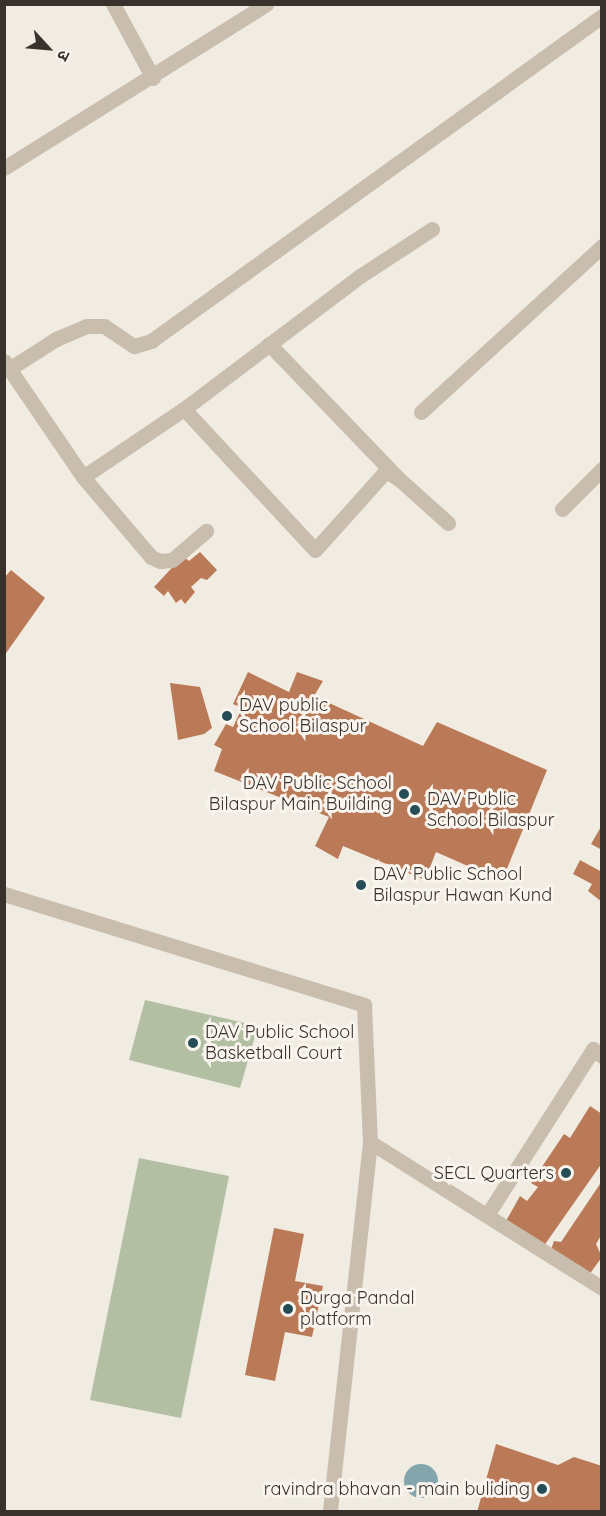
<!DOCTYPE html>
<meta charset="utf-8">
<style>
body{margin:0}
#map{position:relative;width:606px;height:1516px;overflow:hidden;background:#f1ece2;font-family:Quicksand,"Noto Sans Devanagari",sans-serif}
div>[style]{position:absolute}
.green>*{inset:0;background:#b2bfa3}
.water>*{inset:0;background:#83a6ac}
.round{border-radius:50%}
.building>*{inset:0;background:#ba7a57}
.minor>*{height:15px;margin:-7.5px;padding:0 7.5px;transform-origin:7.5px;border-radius:7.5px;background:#c9bdae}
.dots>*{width:16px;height:16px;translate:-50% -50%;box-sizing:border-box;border:3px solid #f9f5ee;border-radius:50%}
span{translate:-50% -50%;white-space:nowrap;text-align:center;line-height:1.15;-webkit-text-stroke:6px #f9f5ee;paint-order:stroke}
.poi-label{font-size:18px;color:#38312c}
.left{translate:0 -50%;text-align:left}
.right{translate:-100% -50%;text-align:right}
.frame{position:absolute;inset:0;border:6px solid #38312c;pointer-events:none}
.north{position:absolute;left:18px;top:18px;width:60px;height:60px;-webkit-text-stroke:4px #f9f5ee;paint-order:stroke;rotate:116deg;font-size:16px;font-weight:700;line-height:24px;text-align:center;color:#38312c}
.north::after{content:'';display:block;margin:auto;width:21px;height:27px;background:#38312c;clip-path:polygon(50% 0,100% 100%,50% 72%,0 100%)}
</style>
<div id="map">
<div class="green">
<div style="clip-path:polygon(145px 1000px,258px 1026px,240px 1088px,129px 1060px)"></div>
<div style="clip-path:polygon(139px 1158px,229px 1176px,181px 1418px,90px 1400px)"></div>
</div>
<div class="water">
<div class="round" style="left:404px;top:1464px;width:34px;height:34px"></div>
</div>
<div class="building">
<div style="clip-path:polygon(200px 552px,217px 570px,207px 580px,201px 578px,191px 587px,195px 592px,185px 604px,181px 599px,176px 603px,168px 591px,164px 596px,154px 587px,183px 556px,189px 561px)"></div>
<div style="clip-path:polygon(11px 570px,45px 598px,4px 656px,4px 578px)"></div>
<div style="clip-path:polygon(248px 672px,289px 692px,297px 672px,323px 681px,314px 696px,423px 746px,437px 722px,547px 770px,502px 881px,436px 852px,425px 880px,343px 846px,338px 859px,315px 846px,329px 817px,214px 771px,222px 749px,214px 745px,226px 724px,233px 727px,242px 708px,233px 704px)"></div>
<div style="clip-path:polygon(170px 683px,200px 687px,212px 728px,204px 734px,178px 740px)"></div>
<div style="clip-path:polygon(602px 825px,602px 850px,591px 844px)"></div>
<div style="clip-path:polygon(580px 860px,602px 872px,602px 902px,588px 891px,592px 884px,573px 874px)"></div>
<div style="clip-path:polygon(590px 1106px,602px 1114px,602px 1163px,541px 1250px,506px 1221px,520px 1196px,527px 1201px,538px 1187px,531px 1183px,564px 1134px,570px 1138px)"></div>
<div style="clip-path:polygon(602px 1181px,602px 1234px,596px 1244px,602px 1257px,586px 1279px,549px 1255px,554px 1241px,561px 1242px)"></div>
<div style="clip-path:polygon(274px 1228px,304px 1234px,295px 1281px,323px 1286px,312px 1337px,285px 1332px,275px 1381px,245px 1375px)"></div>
<div style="clip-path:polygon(496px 1444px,558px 1465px,574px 1457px,602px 1466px,602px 1512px,477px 1512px)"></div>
</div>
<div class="minor">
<div style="left:113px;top:4px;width:84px;rotate:61.6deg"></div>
<div style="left:4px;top:168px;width:309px;rotate:-32deg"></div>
<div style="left:269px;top:344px;width:187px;rotate:46.1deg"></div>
<div style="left:399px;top:479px;width:66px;rotate:41.9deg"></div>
<div style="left:4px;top:361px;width:140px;rotate:55.7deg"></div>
<div style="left:83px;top:477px;width:105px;rotate:49.6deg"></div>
<div style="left:151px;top:557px;width:10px;rotate:24deg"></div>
<div style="left:160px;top:561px;width:12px;rotate:-5deg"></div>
<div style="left:172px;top:560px;width:45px;rotate:-40.5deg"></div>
<div style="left:9px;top:369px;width:56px;rotate:-32.6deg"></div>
<div style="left:56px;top:339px;width:33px;rotate:-23deg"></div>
<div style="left:86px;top:326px;width:18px"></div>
<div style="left:104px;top:326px;width:36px;rotate:34deg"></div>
<div style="left:134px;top:346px;width:18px;rotate:-16deg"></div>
<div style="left:151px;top:341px;width:556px;rotate:-35.78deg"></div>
<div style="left:184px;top:409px;width:192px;rotate:47.1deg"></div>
<div style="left:315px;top:550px;width:106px;rotate:-48.1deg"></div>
<div style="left:386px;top:471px;width:15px;rotate:32deg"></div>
<div style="left:421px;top:412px;width:246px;rotate:-42.5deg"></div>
<div style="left:83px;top:477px;width:122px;rotate:-34deg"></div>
<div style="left:184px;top:409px;width:221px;rotate:-37.1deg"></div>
<div style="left:360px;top:276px;width:86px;rotate:-33.1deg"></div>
<div style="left:562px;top:509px;width:57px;rotate:-45deg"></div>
<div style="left:4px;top:894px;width:377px;rotate:17.1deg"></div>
<div style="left:364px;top:1005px;width:137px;rotate:87.5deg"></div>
<div style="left:370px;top:1142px;width:372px;rotate:96.2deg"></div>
<div style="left:370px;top:1142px;width:274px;rotate:32.2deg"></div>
<div style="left:487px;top:1215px;width:197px;rotate:-57.4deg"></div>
<div style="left:593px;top:1049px;width:11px;rotate:38deg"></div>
</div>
<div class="dots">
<div style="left:227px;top:716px;background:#254d56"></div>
<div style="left:404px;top:794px;background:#254d56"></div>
<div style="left:415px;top:810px;background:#254d56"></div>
<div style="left:361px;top:885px;background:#254d56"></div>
<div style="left:193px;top:1043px;background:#254d56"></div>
<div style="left:566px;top:1173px;background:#254d56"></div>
<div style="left:288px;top:1309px;background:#254d56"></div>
<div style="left:542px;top:1489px;background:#254d56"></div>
</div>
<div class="poi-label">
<span class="left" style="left:239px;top:716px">DAV public<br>School Bilaspur</span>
<span class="right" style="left:392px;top:794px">DAV Public School<br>Bilaspur Main Building</span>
<span class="left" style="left:427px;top:810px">DAV Public<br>School Bilaspur</span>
<span class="left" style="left:373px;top:885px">DAV Public School<br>Bilaspur Hawan Kund</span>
<span class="left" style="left:205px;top:1043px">DAV Public School<br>Basketball Court</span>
<span class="right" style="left:554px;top:1173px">SECL Quarters</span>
<span class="left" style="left:300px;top:1309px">Durga Pandal<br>platform</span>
<span class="right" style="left:530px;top:1489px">ravindra bhavan - main buliding</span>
</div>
<div class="frame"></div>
<div class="north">उ</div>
</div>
